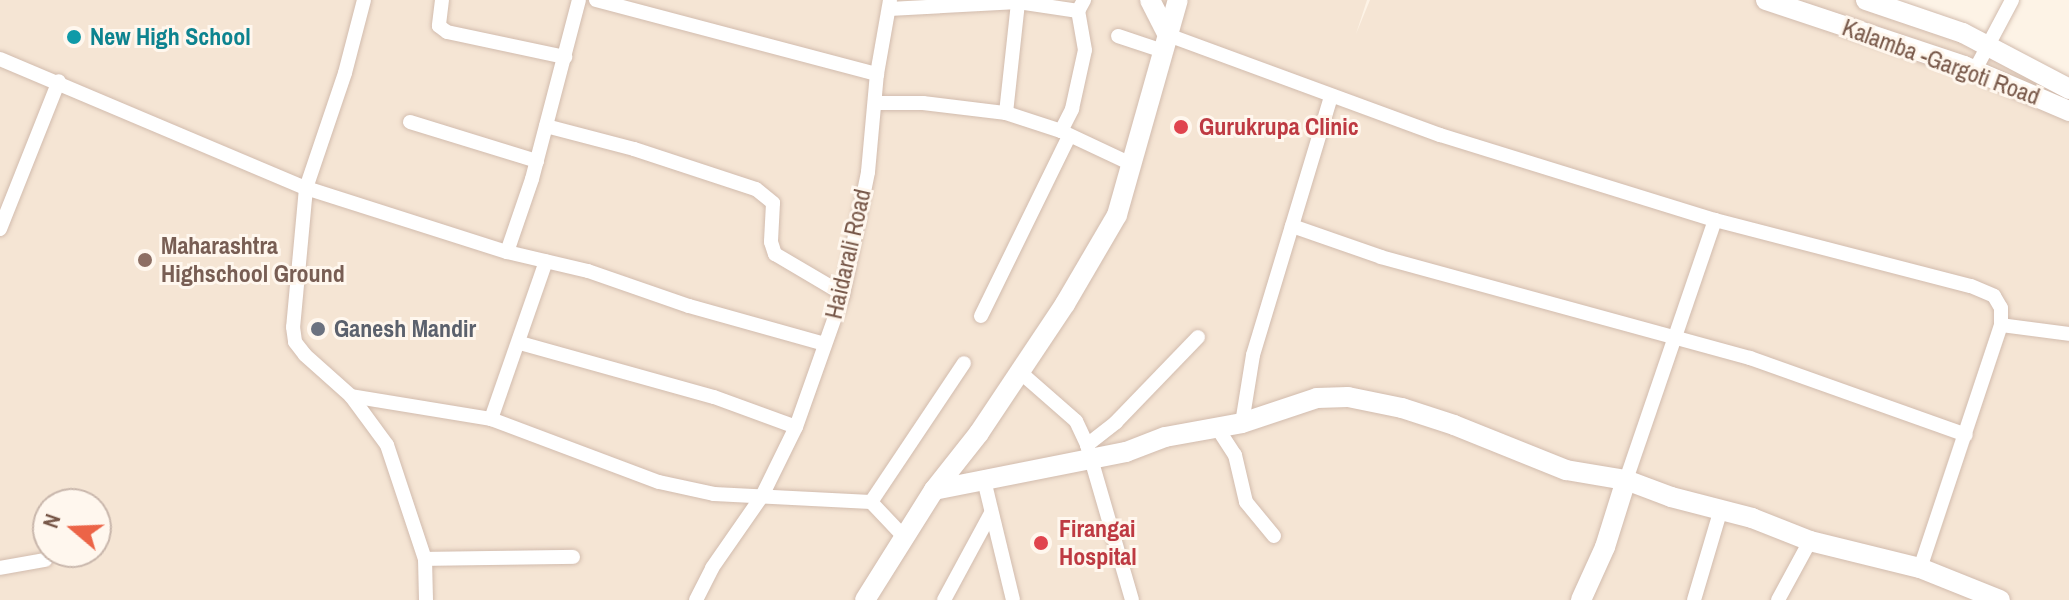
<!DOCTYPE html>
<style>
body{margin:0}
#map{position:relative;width:2069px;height:600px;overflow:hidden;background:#fdf3e6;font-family:"Archivo Narrow",sans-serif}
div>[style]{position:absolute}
.residential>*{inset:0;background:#f5e5d4}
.roads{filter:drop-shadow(0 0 2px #d2bcae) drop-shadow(0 0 2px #d2bcae)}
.street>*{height:14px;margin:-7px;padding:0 7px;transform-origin:7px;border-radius:7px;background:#fff}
.secondary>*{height:20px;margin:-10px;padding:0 10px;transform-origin:10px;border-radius:10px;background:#fff}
.dots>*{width:22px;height:22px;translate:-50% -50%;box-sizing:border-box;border:4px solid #fff7ee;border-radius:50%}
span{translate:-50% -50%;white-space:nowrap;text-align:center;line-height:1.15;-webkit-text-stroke:6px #fff7ee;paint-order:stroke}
.culture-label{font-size:24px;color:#0d838f;font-weight:700}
.left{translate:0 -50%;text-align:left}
.street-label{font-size:24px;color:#785849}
.health-label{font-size:24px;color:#be3a42;font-weight:700}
.education-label{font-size:24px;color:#785e54;font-weight:700}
.worship-label{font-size:24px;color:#5b616d;font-weight:700}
.north{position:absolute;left:32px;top:488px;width:80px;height:80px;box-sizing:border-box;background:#fff7ee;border:2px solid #c9b7ac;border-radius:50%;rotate:289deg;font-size:22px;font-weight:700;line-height:32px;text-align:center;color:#785849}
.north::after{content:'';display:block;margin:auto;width:28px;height:36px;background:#ec6447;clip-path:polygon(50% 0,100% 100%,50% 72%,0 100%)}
</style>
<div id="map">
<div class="residential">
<div style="clip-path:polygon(evenodd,0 0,1367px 0,1356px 34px,1370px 0,1862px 0,2069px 89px,2069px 600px,0 600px,0 0,48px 504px,96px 504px,96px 552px,48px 552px,48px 504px)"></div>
</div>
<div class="roads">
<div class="street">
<div style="left:364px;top:0;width:75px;rotate:104.6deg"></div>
<div style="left:345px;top:73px;width:121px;rotate:108.7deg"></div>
<div style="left:306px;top:188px;width:140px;rotate:95.3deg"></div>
<div style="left:293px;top:327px;width:15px;rotate:82deg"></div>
<div style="left:295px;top:342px;width:16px;rotate:52deg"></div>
<div style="left:305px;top:355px;width:62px;rotate:41.7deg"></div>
<div style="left:351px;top:396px;width:61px;rotate:53.7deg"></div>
<div style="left:387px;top:445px;width:120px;rotate:71.6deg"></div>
<div style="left:425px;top:559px;width:41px;rotate:88.6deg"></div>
<div style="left:442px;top:0;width:26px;rotate:97deg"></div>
<div style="left:439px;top:26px;width:10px;rotate:37deg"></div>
<div style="left:447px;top:32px;width:121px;rotate:12deg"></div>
<div style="left:596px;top:0;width:291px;rotate:14.8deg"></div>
<div style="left:889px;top:9px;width:129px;rotate:-3.1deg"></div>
<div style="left:1018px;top:2px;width:61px;rotate:8.5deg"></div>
<div style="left:1078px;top:11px;width:13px;rotate:-61deg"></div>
<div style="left:1168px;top:35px;width:290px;rotate:20.2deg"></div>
<div style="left:1440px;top:135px;width:288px;rotate:17.2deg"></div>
<div style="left:1715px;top:220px;width:275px;rotate:108.9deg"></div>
<div style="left:1118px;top:36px;width:47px;rotate:18.4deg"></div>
<div style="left:0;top:59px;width:332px;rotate:22.9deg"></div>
<div style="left:306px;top:188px;width:211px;rotate:17.7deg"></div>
<div style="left:507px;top:252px;width:83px;rotate:13.2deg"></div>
<div style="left:588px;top:271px;width:107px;rotate:19.1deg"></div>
<div style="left:689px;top:306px;width:141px;rotate:15.6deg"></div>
<div style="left:1975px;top:70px;width:79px;rotate:-62.1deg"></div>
<div style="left:875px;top:103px;width:48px"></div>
<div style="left:923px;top:103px;width:84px;rotate:6.9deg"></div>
<div style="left:1006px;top:113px;width:58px;rotate:18.1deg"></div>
<div style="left:1061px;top:131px;width:77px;rotate:25.2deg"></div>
<div style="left:1006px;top:113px;width:112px;rotate:-83.8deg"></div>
<div style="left:410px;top:122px;width:133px;rotate:17.1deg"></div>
<div style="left:546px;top:126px;width:91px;rotate:14.6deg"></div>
<div style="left:634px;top:149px;width:128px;rotate:18.2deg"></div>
<div style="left:756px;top:189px;width:22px;rotate:39deg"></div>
<div style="left:773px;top:203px;width:39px;rotate:93deg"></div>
<div style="left:771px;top:242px;width:13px;rotate:72deg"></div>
<div style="left:775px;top:254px;width:79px;rotate:30.5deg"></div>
<div style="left:1061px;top:131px;width:25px;rotate:-63deg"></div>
<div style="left:1072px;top:109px;width:60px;rotate:-77.6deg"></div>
<div style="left:1085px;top:50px;width:40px;rotate:-100deg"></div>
<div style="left:1715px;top:220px;width:264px;rotate:14.5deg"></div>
<div style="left:1971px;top:286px;width:25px;rotate:23deg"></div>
<div style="left:1994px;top:296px;width:14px;rotate:60deg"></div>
<div style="left:2001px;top:308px;width:17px;rotate:90deg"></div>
<div style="left:2001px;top:325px;width:256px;rotate:108.4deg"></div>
<div style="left:1292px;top:226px;width:94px;rotate:19.2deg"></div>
<div style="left:1381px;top:257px;width:383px;rotate:15.3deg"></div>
<div style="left:1750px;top:358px;width:229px;rotate:19.6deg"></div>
<div style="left:0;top:229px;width:159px;rotate:-68.3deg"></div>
<div style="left:507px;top:252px;width:77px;rotate:-71.1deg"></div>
<div style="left:532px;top:179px;width:185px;rotate:-75.3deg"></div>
<div style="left:981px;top:316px;width:200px;rotate:-63.9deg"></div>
<div style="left:2001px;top:325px;width:69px;rotate:7.5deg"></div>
<div style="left:520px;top:343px;width:201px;rotate:15.6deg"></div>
<div style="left:714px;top:397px;width:87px;rotate:20.1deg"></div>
<div style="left:1020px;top:372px;width:74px;rotate:41.2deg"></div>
<div style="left:1076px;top:421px;width:26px;rotate:65deg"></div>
<div style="left:1087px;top:445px;width:161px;rotate:73.8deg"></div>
<div style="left:351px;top:396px;width:142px;rotate:9.3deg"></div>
<div style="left:491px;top:419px;width:179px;rotate:20.6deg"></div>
<div style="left:659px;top:482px;width:56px;rotate:12.3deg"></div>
<div style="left:714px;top:494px;width:157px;rotate:2.9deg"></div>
<div style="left:871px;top:502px;width:51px;rotate:46.6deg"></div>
<div style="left:491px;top:419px;width:167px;rotate:-70.8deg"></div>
<div style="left:1242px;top:423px;width:69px;rotate:-80.8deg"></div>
<div style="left:1253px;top:355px;width:270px;rotate:-73.2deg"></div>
<div style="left:1216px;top:426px;width:35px;rotate:57deg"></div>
<div style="left:1235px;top:455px;width:48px;rotate:76.8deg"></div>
<div style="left:1246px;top:502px;width:44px;rotate:50.5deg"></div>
<div style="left:1087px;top:445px;width:37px;rotate:-38deg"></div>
<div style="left:1116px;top:422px;width:118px;rotate:-46deg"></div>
<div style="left:984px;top:480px;width:123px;rotate:76.4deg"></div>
<div style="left:871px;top:502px;width:167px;rotate:-56.2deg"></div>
<div style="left:425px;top:559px;width:148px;rotate:-0.8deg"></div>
<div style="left:0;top:568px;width:46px;rotate:-10.1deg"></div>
<div style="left:696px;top:600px;width:36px;rotate:-63deg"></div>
<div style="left:712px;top:568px;width:88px;rotate:-55.2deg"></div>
<div style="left:762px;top:496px;width:77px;rotate:-63.8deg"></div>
<div style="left:796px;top:427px;width:141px;rotate:-70.5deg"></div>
<div style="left:843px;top:294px;width:125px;rotate:-78.4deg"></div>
<div style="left:868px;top:172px;width:98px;rotate:-84.8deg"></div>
<div style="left:877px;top:74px;width:75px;rotate:-80deg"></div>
<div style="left:944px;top:600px;width:99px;rotate:-61.6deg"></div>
<div style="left:1694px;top:600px;width:95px;rotate:-73.5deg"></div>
<div style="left:1778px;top:600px;width:67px;rotate:-61.5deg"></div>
</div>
<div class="secondary">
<div style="left:1150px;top:0;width:39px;rotate:63deg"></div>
<div style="left:1766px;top:0;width:209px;rotate:18.4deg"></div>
<div style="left:1964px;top:66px;width:114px;rotate:23.2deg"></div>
<div style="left:1866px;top:0;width:102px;rotate:18.8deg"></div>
<div style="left:1963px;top:33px;width:120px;rotate:27.8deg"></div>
<div style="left:934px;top:490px;width:196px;rotate:-11.2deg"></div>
<div style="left:1126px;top:452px;width:42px;rotate:-21deg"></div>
<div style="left:1165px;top:437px;width:78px;rotate:-10.3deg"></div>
<div style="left:1242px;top:423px;width:79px;rotate:-18.4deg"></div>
<div style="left:1317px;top:398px;width:31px;rotate:-2deg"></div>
<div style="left:1348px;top:397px;width:55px;rotate:11.5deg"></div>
<div style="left:1402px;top:408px;width:55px;rotate:18.1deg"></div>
<div style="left:1454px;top:425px;width:121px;rotate:21.9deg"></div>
<div style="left:1566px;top:470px;width:61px;rotate:9.5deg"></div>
<div style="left:1626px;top:480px;width:48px;rotate:20.7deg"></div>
<div style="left:1671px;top:497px;width:84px;rotate:14.5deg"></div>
<div style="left:1752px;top:518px;width:62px;rotate:21.6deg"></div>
<div style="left:1810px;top:541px;width:113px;rotate:13.8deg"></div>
<div style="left:1920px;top:568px;width:86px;rotate:21.8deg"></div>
<div style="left:865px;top:600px;width:130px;rotate:-57.9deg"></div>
<div style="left:934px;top:490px;width:73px;rotate:-51.7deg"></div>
<div style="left:979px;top:433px;width:155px;rotate:-56.3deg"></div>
<div style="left:1065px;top:304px;width:103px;rotate:-59.7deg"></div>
<div style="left:1117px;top:215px;width:223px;rotate:-74.2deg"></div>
<div style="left:1581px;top:600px;width:58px;rotate:-65.6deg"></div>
<div style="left:1605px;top:547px;width:70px;rotate:-72.6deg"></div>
</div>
</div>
<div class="dots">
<div style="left:74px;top:37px;background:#0f9aa8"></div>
<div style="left:1181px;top:127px;background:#e0444e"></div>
<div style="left:145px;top:260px;background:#8d6e63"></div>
<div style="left:318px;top:329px;background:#6b7280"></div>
<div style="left:1041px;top:543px;background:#e0444e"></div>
</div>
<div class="culture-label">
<span class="left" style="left:90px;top:37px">New High School</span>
</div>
<div class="street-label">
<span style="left:1941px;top:62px;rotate:20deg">Kalamba -Gargoti Road</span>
<span style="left:848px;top:254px;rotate:-77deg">Haidarali Road</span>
</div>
<div class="health-label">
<span class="left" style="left:1199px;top:127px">Gurukrupa Clinic</span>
<span class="left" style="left:1059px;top:543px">Firangai<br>Hospital</span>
</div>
<div class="education-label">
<span class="left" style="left:161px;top:260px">Maharashtra<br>Highschool Ground</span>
</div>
<div class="worship-label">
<span class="left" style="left:334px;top:329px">Ganesh Mandir</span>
</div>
<div class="north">N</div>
</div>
